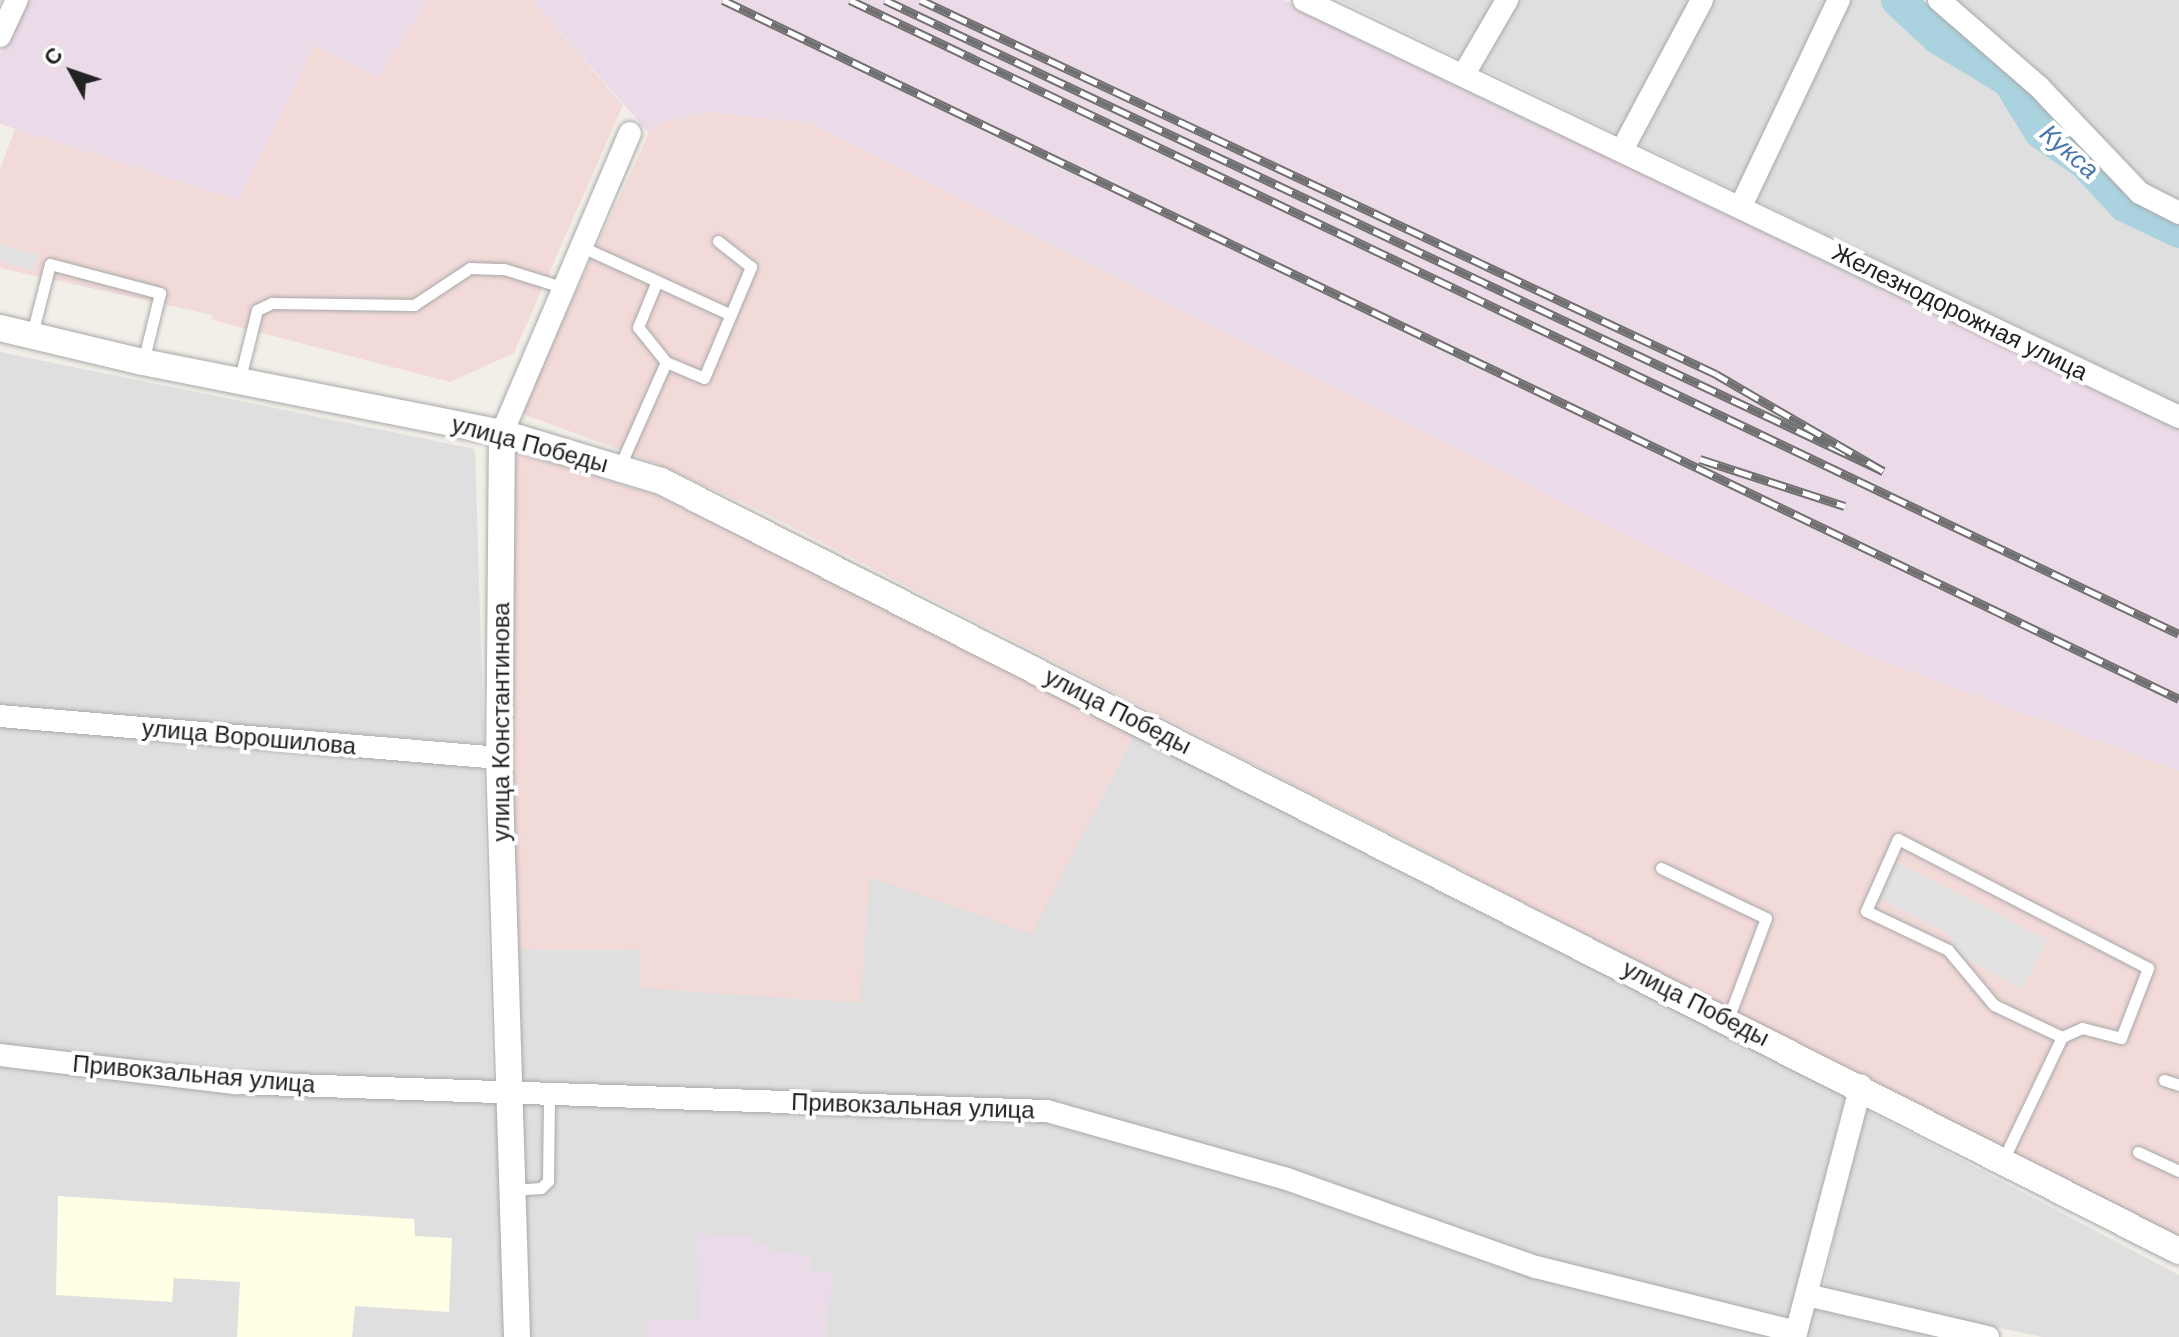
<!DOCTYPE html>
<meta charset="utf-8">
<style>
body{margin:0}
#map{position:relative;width:2179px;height:1337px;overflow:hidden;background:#f2efe9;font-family:Arial,sans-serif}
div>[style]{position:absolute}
.residential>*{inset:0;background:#e0dfdf}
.commercial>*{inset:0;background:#f2dad9}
.industrial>*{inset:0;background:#ebdbe8}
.education>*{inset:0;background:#ffffe5}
.parking>*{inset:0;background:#e2e2e2}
.river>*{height:34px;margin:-17px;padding:0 17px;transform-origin:17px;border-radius:17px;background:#aad3df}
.roads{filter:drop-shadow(0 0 2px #a9a9a9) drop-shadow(0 0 2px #a9a9a9)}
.service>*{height:11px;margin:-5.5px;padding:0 5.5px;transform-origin:5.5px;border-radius:5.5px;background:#fff}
.minor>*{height:22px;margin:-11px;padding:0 11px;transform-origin:11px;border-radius:11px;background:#fff}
.tertiary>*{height:26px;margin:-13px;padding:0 13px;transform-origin:13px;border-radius:13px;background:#fff}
.rail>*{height:9px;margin-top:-4.5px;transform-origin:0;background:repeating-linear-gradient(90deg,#fff 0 18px,#707070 0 36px);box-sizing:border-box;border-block:2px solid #707070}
span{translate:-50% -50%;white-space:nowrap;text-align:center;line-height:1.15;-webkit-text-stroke:8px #fff;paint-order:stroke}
.street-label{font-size:24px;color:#222}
.water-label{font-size:26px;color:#4a7aab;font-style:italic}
.north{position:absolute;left:32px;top:32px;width:80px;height:80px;-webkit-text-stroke:6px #fff;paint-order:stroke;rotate:310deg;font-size:22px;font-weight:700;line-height:32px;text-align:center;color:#222}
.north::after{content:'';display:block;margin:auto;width:28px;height:36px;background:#222;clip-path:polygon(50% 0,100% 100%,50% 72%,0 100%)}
</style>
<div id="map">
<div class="residential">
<div style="clip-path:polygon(1339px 0,1885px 0,1941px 52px,2003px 86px,2034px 137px,2078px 167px,2120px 209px,2157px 233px,2179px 240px,2179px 404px)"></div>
<div style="clip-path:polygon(1950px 0,2179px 0,2179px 205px,2146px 185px)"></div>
<div style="clip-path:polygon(0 352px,475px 449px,484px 744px,0 706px)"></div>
<div style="clip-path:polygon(0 724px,483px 767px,492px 1082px,254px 1077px,0 1045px)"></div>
<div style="clip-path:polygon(1136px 731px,1846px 1093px,1791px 1319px,1526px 1253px,1046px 1103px,515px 1081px,512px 949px,641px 950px,641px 987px,869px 877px)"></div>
<div style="clip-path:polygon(0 1061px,498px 1100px,504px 1337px,0 1337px)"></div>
<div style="clip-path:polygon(518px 1100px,1047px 1118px,1783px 1337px,527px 1337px)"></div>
<div style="clip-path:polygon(1862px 1107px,2179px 1275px,2179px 1337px,2042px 1337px,1823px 1290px)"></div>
<div style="clip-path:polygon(1812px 1305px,1953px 1337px,1807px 1337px)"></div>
</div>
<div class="commercial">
<div style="clip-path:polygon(429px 0,532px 0,623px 105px,514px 353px,450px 382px,212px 320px,213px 315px,0 268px,0 169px,15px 129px,239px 200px,314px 44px,378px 77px)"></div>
<div style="clip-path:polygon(709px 112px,811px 123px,1853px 650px,2179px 771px,2179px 1239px,761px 511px,655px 463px,520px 413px,649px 133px,663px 122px)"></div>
<div style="clip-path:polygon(511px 451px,658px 496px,1136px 731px,1032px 934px,870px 877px,860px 1003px,641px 988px,641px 950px,512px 949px)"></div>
</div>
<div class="industrial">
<div style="clip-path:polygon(25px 0,429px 0,378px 77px,314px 45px,239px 200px,0 124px,0 55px)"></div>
<div style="clip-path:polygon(532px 0,1284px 0,1466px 84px,2179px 429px,2179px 771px,1853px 650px,811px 123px,709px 112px,663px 122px,649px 133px)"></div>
<div style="clip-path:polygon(697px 1234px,756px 1236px,756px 1243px,768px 1244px,769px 1250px,812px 1256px,812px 1271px,832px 1272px,827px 1337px,647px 1337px,647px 1321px,699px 1320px)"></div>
</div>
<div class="education">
<div style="clip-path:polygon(58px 1196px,414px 1219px,415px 1236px,452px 1238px,449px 1312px,355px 1306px,352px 1337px,237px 1337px,240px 1282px,174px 1278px,172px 1302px,56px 1295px)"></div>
</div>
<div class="parking">
<div style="clip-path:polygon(0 244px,38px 255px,34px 271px,0 261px)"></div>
<div style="clip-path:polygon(1897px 862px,2048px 940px,2022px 990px,1958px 954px,1949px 934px,1879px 898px)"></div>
</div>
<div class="river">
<div style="left:1898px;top:0;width:56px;rotate:42.8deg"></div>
<div style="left:1939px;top:38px;width:82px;rotate:31deg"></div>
<div style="left:2009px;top:80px;width:61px;rotate:58.4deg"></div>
<div style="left:2041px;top:132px;width:53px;rotate:34.3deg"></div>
<div style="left:2085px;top:162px;width:59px;rotate:47.1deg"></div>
<div style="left:2125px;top:205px;width:60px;rotate:25.7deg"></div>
</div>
<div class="roads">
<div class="service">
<div style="left:582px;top:247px;width:82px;rotate:24.4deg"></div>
<div style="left:657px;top:281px;width:50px;rotate:112.4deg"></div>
<div style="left:638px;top:327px;width:45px;rotate:51.3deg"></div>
<div style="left:666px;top:362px;width:41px;rotate:22.8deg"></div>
<div style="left:704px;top:378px;width:121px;rotate:-67.1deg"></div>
<div style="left:751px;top:267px;width:42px;rotate:-141.8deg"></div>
<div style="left:657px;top:281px;width:81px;rotate:24.7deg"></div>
<div style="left:32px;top:334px;width:72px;rotate:-75.6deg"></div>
<div style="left:50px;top:264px;width:114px;rotate:14.8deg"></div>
<div style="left:160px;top:293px;width:71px;rotate:103.8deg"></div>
<div style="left:240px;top:378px;width:70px;rotate:-76deg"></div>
<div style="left:257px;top:310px;width:17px;rotate:-25deg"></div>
<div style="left:272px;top:303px;width:142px;rotate:0.8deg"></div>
<div style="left:414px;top:305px;width:67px;rotate:-33.5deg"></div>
<div style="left:470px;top:268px;width:34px;rotate:2deg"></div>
<div style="left:504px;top:269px;width:64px;rotate:17.3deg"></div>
<div style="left:619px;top:468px;width:116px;rotate:-66.1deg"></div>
<div style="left:1661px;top:868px;width:116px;rotate:25.5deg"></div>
<div style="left:1766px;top:918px;width:108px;rotate:110.6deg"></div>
<div style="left:2164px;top:1080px;width:16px;rotate:18deg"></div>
<div style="left:2138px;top:1152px;width:45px;rotate:24.9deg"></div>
<div style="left:2003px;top:1160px;width:136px;rotate:-64.4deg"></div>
<div style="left:2062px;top:1037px;width:22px;rotate:-24deg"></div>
<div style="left:2082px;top:1028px;width:40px;rotate:14.4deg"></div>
<div style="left:2121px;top:1038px;width:75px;rotate:-68.9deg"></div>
<div style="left:2148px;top:968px;width:281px;rotate:-152.7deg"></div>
<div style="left:1898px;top:839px;width:79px;rotate:114deg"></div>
<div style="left:1866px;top:911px;width:91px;rotate:25.4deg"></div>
<div style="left:1948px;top:950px;width:72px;rotate:50.1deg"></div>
<div style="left:1994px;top:1005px;width:75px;rotate:25.2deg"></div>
<div style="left:511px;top:1190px;width:30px;rotate:-4deg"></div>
<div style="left:541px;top:1188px;width:10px;rotate:-45deg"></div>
<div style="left:548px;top:1181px;width:87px;rotate:-89.3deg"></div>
</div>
<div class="minor">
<div style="left:1304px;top:0;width:969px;rotate:25.48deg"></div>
<div style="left:1939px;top:0;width:133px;rotate:41deg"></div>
<div style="left:2039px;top:87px;width:146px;rotate:46.4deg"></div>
<div style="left:2140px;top:193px;width:44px;rotate:27.1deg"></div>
<div style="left:0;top:36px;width:40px;rotate:-65deg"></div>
<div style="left:1464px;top:74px;width:86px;rotate:-59.8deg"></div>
<div style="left:1622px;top:150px;width:170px;rotate:-61.9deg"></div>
<div style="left:1741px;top:206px;width:228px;rotate:-64.6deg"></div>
<div style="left:502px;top:433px;width:326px;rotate:-66.9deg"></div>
<div style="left:0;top:716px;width:501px;rotate:4.81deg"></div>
<div style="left:0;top:1055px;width:238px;rotate:6.8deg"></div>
<div style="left:236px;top:1083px;width:811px;rotate:1.98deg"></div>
<div style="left:1047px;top:1111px;width:249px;rotate:15.8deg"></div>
<div style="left:1287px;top:1179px;width:264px;rotate:19.5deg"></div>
<div style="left:1536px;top:1267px;width:268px;rotate:14deg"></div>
<div style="left:1807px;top:1295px;width:186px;rotate:13.1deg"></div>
<div style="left:1795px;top:1337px;width:260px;rotate:-75.3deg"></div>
</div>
<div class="tertiary">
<div style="left:0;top:328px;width:147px;rotate:13.4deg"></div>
<div style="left:143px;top:362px;width:366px;rotate:11.2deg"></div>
<div style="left:502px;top:433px;width:166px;rotate:16.8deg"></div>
<div style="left:661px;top:481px;width:1702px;rotate:26.9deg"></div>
<div style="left:502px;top:433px;width:325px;rotate:90.5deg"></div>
<div style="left:499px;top:758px;width:579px;rotate:88.22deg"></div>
</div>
</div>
<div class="rail">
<div style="left:723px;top:0;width:1615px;rotate:25.64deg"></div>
<div style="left:850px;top:0;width:1472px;rotate:25.5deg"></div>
<div style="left:885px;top:0;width:1104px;rotate:25.26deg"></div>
<div style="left:1883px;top:471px;width:193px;rotate:-149.9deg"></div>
<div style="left:1716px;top:374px;width:879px;rotate:-154.81deg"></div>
<div style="left:1700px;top:459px;width:152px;rotate:18deg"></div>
</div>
<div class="street-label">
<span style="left:1960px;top:312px;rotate:26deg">Железнодорожная улица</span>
<span style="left:530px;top:444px;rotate:15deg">улица Победы</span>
<span style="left:1118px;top:711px;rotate:27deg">улица Победы</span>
<span style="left:501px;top:722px;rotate:-90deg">улица Константинова</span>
<span style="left:249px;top:737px;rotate:5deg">улица Ворошилова</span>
<span style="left:1696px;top:1003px;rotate:27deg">улица Победы</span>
<span style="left:194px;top:1074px;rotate:5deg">Привокзальная улица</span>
<span style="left:913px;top:1106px;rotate:2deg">Привокзальная улица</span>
</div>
<div class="water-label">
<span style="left:2069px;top:152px;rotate:41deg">Кукса</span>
</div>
<div class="north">С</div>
</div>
